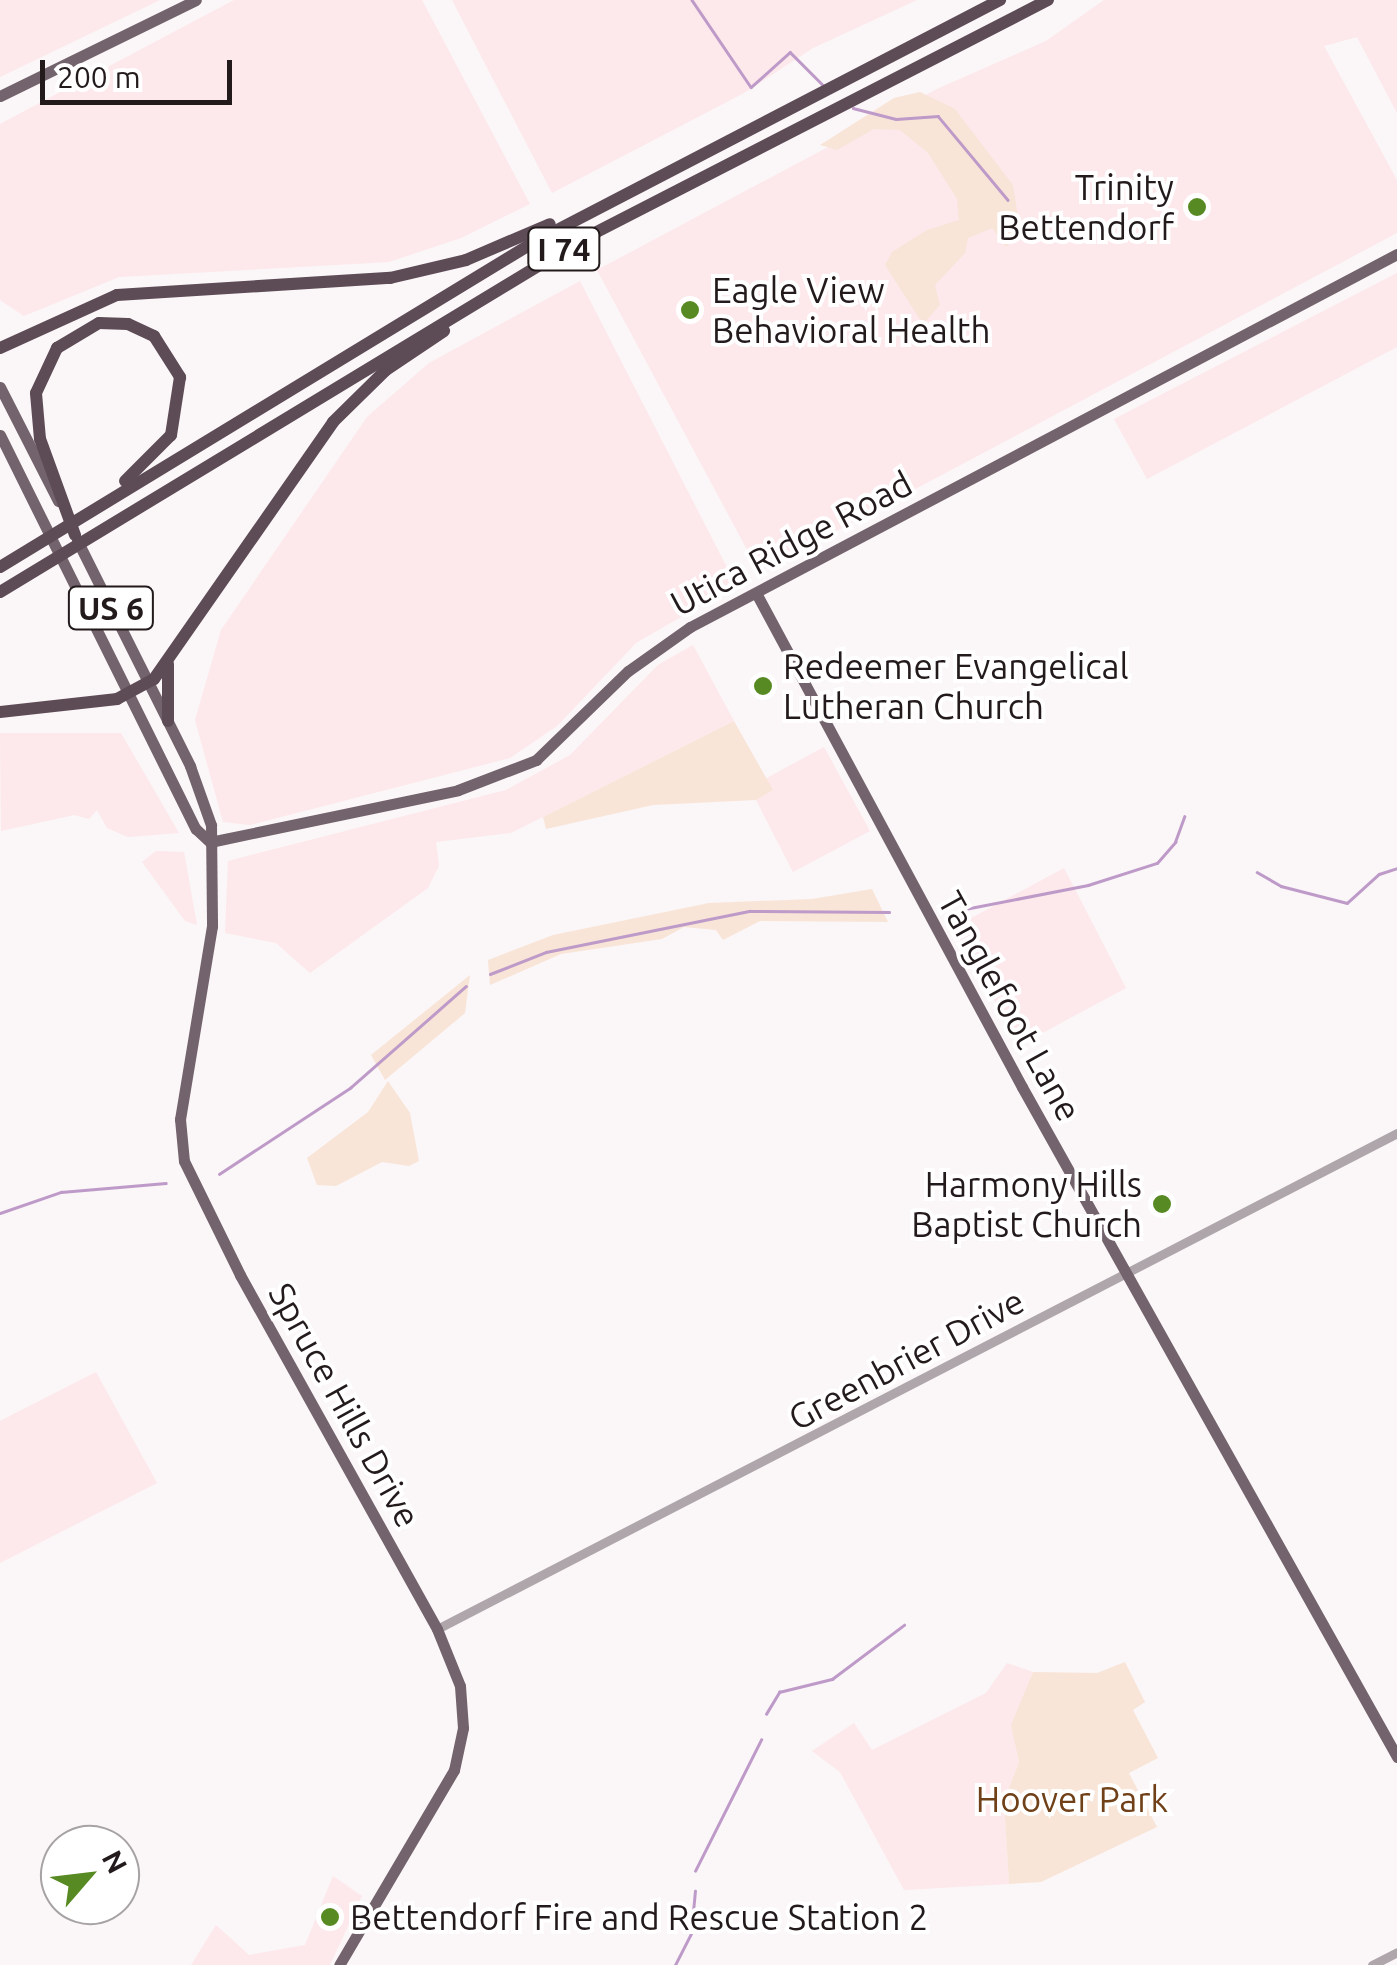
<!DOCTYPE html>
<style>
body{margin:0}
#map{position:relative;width:1397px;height:1965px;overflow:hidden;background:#fbf6f7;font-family:Ubuntu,sans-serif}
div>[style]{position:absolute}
.built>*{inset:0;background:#fde8eb}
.green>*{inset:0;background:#f8e5d8}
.stream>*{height:2.5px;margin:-1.25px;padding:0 1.25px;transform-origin:1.25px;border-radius:1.25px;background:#be9ac9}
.minor>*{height:9px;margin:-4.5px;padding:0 4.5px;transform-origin:4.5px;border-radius:4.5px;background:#afa6ab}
.major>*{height:11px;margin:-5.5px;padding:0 5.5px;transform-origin:5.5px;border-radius:5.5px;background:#73636c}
.highway>*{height:12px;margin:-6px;padding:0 6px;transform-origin:6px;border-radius:6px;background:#5d4b56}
.dots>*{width:28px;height:28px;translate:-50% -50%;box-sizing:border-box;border:5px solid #fff;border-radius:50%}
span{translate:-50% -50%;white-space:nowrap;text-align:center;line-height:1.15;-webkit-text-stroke:8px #fff;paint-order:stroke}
.shield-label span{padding:2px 8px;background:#fff;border:2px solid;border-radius:8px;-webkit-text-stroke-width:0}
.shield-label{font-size:32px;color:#231a1b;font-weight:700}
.poi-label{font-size:35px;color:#231a1b}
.right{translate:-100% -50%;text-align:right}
.left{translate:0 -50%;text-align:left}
.street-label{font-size:35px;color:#231a1b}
.park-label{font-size:35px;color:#704018}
.north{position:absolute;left:40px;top:1825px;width:100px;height:100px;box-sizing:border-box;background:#fff;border:2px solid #a7a3a4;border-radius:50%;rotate:62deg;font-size:28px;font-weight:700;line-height:40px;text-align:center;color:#231a1b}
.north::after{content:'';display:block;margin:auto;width:35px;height:45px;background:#578a22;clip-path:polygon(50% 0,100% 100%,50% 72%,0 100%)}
.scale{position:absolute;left:40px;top:60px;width:192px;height:45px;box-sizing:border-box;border:5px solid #231a1b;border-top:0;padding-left:12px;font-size:30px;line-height:35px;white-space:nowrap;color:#231a1b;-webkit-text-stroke:8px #fff;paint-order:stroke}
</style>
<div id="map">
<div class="built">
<div style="clip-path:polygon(0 0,160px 0,0 77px)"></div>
<div style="clip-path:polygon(234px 0,422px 0,530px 204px,461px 238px,389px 262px,119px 277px,24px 316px,0 300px,0 124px)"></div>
<div style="clip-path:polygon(452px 0,917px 0,813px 48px,744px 93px,552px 193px)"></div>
<div style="clip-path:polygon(1104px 0,1397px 0,1397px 113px,1357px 37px,1324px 46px,1397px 180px,1397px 233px,759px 572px,597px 270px,937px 89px,1046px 41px)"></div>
<div style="clip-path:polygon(1397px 273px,1397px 347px,1147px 479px,1114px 419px)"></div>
<div style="clip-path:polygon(580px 281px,736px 585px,636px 643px,557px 726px,510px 758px,250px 825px,223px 822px,195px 720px,221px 630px,367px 417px,429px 363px)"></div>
<div style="clip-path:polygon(693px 645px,734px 721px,511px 833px,436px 842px,439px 866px,428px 888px,310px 973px,276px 943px,225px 933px,228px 861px,506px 790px,570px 755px,658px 665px)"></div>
<div style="clip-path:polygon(0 733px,121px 733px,179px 833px,128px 837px,107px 828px,97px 810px,89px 819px,74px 815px,1px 831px)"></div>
<div style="clip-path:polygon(824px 747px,870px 831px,793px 872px,756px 800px,772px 790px,765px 779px)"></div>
<div style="clip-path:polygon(156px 851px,184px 852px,197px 925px,185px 921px,142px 862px)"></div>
<div style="clip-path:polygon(1064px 868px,1126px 988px,1020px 1045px,953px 928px)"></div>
<div style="clip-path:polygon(96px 1372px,157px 1483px,0 1563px,0 1421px)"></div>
<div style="clip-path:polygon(1007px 1663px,1033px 1672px,1012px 1725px,1019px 1762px,1004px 1801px,1009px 1884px,904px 1890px,840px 1772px,812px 1751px,854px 1723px,872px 1750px,986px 1693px)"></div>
<div style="clip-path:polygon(333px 1876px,362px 1896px,330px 1965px,191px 1965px,216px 1925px,249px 1955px,305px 1945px)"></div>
</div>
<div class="green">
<div style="clip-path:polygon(920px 92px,955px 109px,1013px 185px,1020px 229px,1006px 247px,992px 228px,968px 238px,965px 253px,935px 285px,940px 305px,923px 324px,885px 265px,892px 252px,927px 230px,959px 220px,957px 199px,928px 153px,900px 130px,874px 129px,837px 150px,820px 145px,894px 98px)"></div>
<div style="clip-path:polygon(734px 721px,773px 790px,756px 800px,653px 805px,546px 829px,543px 817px)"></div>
<div style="clip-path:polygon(872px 889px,888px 922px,760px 921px,723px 940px,716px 930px,684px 927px,662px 939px,561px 954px,490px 985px,488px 960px,553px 935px,709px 903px,812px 899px)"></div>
<div style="clip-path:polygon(470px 975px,465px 1013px,385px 1080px,371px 1055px)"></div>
<div style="clip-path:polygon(388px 1081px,410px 1113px,419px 1161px,409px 1166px,382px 1162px,336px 1186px,317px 1185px,307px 1158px,368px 1112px)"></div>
<div style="clip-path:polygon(1125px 1662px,1145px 1702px,1133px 1710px,1158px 1758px,1129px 1773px,1157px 1827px,1041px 1882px,1009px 1884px,1004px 1801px,1019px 1762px,1011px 1725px,1033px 1672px,1097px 1673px)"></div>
</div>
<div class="stream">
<div style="left:692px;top:0;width:105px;rotate:55.9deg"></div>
<div style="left:751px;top:87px;width:52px;rotate:-41.9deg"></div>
<div style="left:790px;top:52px;width:47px;rotate:45deg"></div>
<div style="left:853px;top:108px;width:44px;rotate:14.3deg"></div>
<div style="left:896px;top:119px;width:42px;rotate:-4.1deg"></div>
<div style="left:938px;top:116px;width:109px;rotate:50.2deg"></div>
<div style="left:1257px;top:872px;width:28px;rotate:30deg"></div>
<div style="left:1281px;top:886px;width:68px;rotate:14.4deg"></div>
<div style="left:1347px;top:903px;width:43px;rotate:-42.2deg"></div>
<div style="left:1379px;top:874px;width:19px;rotate:-18deg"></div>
<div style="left:965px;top:909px;width:125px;rotate:-11deg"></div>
<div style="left:1088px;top:885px;width:72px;rotate:-17.7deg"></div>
<div style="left:1157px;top:863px;width:28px;rotate:-49deg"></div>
<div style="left:1175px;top:842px;width:27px;rotate:-70deg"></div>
<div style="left:490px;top:974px;width:60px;rotate:-21.4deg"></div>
<div style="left:546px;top:952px;width:208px;rotate:-11.4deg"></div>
<div style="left:750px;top:911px;width:139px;rotate:0.4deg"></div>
<div style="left:219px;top:1174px;width:157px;rotate:-33.3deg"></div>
<div style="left:350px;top:1088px;width:154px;rotate:-41.3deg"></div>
<div style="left:0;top:1213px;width:65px;rotate:-19deg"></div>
<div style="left:61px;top:1192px;width:105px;rotate:-4.9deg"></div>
<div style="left:766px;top:1714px;width:26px;rotate:-59deg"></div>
<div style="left:779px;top:1692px;width:55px;rotate:-13.8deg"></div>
<div style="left:832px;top:1679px;width:90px;rotate:-36.9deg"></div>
<div style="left:695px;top:1871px;width:147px;rotate:-63.3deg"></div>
<div style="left:675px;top:1965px;width:36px;rotate:-63deg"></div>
<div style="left:691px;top:1933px;width:42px;rotate:-84.6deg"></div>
</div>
<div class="minor">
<div style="left:437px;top:1629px;width:1081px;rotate:-27.32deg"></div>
<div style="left:1372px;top:1965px;width:28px;rotate:-27deg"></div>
</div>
<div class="major">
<div style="left:0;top:96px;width:218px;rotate:-26.1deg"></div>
<div style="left:0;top:387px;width:128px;rotate:63deg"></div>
<div style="left:0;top:435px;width:440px;rotate:63.6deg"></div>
<div style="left:196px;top:829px;width:19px;rotate:43deg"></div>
<div style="left:77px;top:540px;width:253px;rotate:63.4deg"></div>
<div style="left:190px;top:766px;width:63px;rotate:70.4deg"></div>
<div style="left:211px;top:825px;width:101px;rotate:89.4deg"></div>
<div style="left:212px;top:926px;width:196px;rotate:99.4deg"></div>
<div style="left:180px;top:1119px;width:42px;rotate:84.6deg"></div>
<div style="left:184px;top:1161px;width:127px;rotate:63.8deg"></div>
<div style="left:240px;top:1275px;width:405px;rotate:60.9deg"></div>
<div style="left:437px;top:1629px;width:61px;rotate:68deg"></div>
<div style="left:460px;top:1686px;width:42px;rotate:85.9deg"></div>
<div style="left:463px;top:1728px;width:43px;rotate:102.1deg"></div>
<div style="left:454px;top:1770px;width:226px;rotate:120.5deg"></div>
<div style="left:756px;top:593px;width:561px;rotate:61.7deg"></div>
<div style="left:1022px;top:1087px;width:768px;rotate:60.76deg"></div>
<div style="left:210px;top:842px;width:253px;rotate:-11.8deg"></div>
<div style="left:458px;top:790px;width:84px;rotate:-21deg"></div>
<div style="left:536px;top:760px;width:128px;rotate:-44.1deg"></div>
<div style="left:628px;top:671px;width:76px;rotate:-35.4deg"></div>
<div style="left:690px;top:627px;width:799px;rotate:-27.82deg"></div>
</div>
<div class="highway">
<div style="left:0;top:348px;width:128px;rotate:-24.4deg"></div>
<div style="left:117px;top:295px;width:274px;rotate:-3.6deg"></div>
<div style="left:390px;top:278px;width:78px;rotate:-13.3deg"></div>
<div style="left:466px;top:260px;width:91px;rotate:-23.2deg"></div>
<div style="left:75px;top:535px;width:102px;rotate:-110deg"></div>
<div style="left:40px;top:439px;width:46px;rotate:-95deg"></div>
<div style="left:36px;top:393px;width:50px;rotate:-65deg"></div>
<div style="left:57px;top:348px;width:49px;rotate:-30.8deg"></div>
<div style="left:99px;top:323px;width:29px;rotate:2deg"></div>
<div style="left:128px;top:324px;width:29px;rotate:25deg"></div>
<div style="left:154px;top:336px;width:49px;rotate:57.6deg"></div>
<div style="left:180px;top:377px;width:59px;rotate:98.8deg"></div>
<div style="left:171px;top:435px;width:65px;rotate:135deg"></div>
<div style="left:0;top:567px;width:627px;rotate:-31.31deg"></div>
<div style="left:536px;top:241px;width:523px;rotate:-27.45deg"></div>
<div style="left:0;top:592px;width:679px;rotate:-31.21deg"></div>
<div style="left:581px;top:240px;width:525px;rotate:-27.2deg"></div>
<div style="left:0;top:712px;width:118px;rotate:-6.3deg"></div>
<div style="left:117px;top:699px;width:42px;rotate:-28.4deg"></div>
<div style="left:154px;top:679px;width:313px;rotate:-55.1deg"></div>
<div style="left:333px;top:422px;width:74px;rotate:-44.5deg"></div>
<div style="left:386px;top:370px;width:70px;rotate:-33.9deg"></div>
<div style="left:168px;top:721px;width:57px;rotate:-90deg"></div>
</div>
<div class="dots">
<div style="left:1197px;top:207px;background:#578a22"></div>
<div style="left:690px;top:310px;background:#578a22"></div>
<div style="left:763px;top:686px;background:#578a22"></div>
<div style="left:1162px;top:1204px;background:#578a22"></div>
<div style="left:330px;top:1917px;background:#578a22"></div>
</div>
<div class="shield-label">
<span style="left:564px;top:249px">I 74</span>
<span style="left:111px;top:608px">US 6</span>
</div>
<div class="poi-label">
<span class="right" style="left:1174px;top:207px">Trinity<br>Bettendorf</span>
<span class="left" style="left:712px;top:310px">Eagle View<br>Behavioral Health</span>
<span class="left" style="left:783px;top:686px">Redeemer Evangelical<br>Lutheran Church</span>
<span class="right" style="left:1142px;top:1204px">Harmony Hills<br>Baptist Church</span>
<span class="left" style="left:350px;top:1917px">Bettendorf Fire and Rescue Station 2</span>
</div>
<div class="street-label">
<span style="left:791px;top:543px;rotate:-28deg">Utica Ridge Road</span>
<span style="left:1010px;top:1006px;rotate:61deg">Tanglefoot Lane</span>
<span style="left:906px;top:1359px;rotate:-28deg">Greenbrier Drive</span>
<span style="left:345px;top:1405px;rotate:61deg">Spruce Hills Drive</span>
</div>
<div class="park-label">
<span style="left:1072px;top:1799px">Hoover Park</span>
</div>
<div class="north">N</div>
<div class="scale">200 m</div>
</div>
